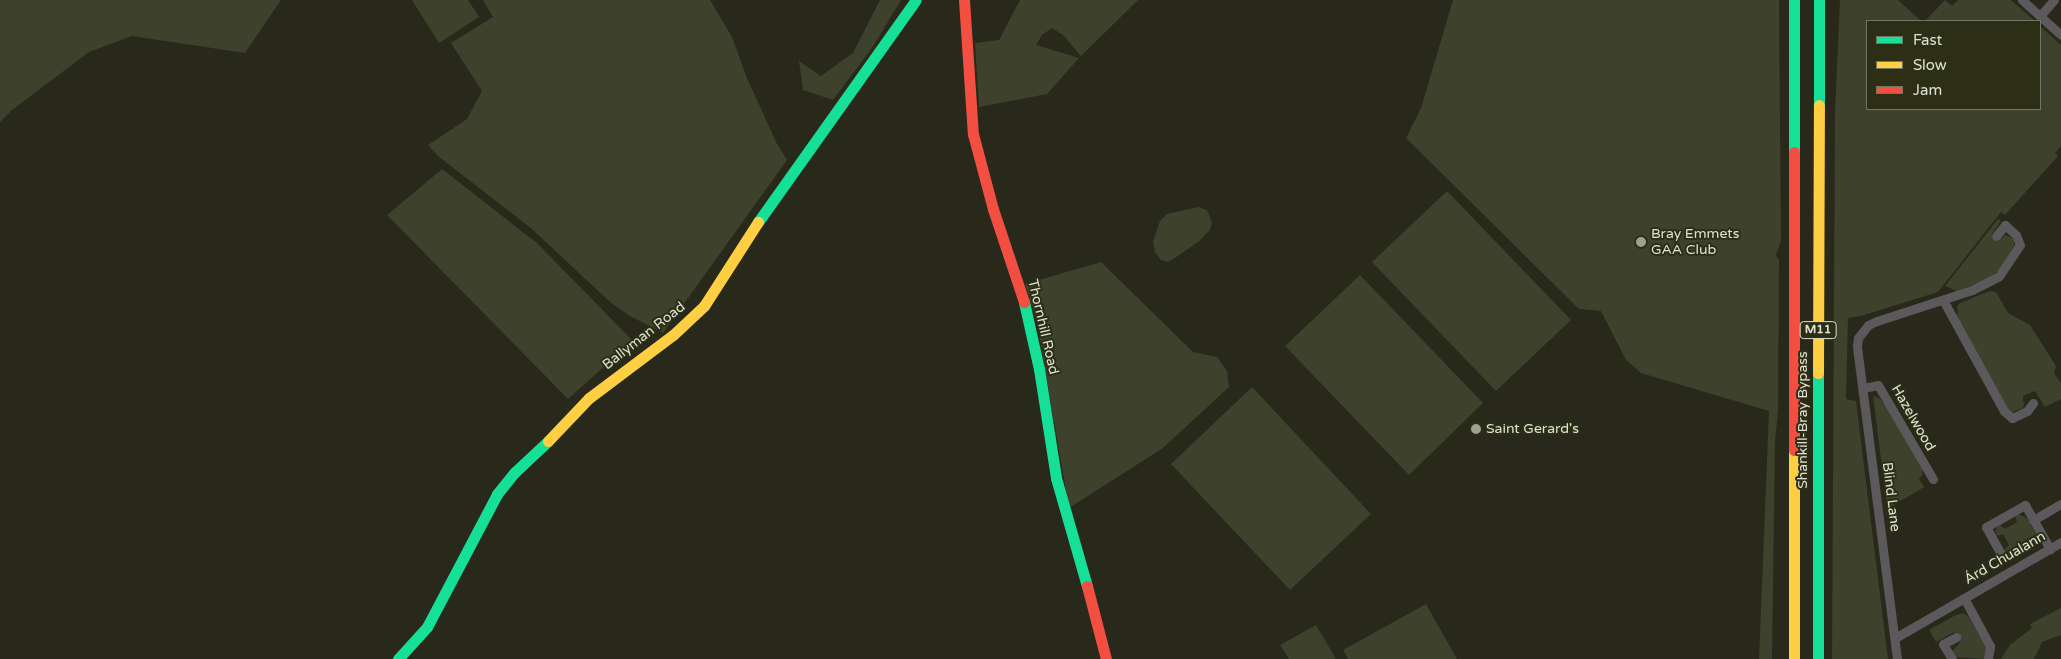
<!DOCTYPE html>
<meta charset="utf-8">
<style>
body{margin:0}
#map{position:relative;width:2061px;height:659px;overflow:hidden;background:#28291b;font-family:"Varela Round",sans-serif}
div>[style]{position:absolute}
.green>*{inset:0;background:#3e412b}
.street>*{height:9px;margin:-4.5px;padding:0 4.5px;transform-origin:4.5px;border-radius:4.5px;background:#5b595b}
.fast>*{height:11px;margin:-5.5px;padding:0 5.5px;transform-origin:5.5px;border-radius:5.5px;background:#16e098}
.slow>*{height:11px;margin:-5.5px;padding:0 5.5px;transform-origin:5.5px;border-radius:5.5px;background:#ffcf43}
.jam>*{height:11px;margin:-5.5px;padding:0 5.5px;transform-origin:5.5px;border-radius:5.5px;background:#f24e42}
.dots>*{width:14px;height:14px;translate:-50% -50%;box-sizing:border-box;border:2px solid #2c2f15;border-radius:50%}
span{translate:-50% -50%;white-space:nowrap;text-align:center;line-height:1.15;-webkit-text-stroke:4px #2c2f15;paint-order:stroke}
.shield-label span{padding:1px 4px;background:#2c2f15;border:1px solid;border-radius:4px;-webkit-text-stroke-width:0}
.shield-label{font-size:12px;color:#dee1d1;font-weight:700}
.poi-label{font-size:14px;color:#dee1d1}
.left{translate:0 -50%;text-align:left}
.street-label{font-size:14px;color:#dee1d1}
.legend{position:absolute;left:1866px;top:20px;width:175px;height:90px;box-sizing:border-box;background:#2c2f15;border:1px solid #737660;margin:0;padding:6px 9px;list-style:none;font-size:15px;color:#dee1d1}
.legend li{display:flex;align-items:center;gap:10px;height:25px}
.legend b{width:25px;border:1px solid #737660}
</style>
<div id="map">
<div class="green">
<div style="clip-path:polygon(0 0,281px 0,245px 53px,132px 36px,89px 52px,12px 110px,0 122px)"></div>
<div style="clip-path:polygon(412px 0,468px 0,479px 17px,439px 43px)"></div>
<div style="clip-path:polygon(483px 0,710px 0,732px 37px,747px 78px,776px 142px,787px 160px,663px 333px,630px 316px,610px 302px,532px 229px,438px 156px,428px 145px,467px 119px,482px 91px,451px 43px,493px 17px)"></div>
<div style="clip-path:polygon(880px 0,901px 0,872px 48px,833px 100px,803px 90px,799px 61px,821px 76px,853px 53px)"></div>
<div style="clip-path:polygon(1020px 0,1138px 0,1081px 56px,1063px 35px,1052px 28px,1042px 35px,1036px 45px,1079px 58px,1047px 94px,979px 107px,975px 43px,999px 40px)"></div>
<div style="clip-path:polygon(1453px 0,1779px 0,1781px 240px,1776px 255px,1779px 260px,1778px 411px,1775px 441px,1772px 659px,1759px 659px,1769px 411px,1641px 373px,1626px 360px,1601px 311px,1579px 309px,1406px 138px,1421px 108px)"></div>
<div style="clip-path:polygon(1840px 0,1898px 0,1921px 21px,1867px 21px,1867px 109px,2040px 109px,2040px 26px,2061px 45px,2061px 146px,2055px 153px,2058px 156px,2005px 215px,2001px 212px,1938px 292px,1861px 316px,1848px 318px,1846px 399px,1856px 401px,1888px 659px,1832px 659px,1835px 112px)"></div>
<div style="clip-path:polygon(1945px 0,1952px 6px,1958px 0,2011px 0,2035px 21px,1925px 21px)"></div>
<div style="clip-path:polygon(442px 169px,537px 243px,633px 341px,568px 399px,387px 215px)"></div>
<div style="clip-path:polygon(1447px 191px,1571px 320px,1496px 391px,1372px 262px)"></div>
<div style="clip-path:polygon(1199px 207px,1207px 210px,1212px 223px,1210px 230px,1198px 242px,1175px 258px,1168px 262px,1161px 260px,1155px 252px,1153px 241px,1160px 221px,1167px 214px)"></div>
<div style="clip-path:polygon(1998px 219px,2001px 221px,1992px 234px,1999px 241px,2005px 235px,2010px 237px,2013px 239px,2015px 248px,1998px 271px,1986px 280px,1957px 291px,1945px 286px)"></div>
<div style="clip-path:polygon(1101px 262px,1193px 352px,1217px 357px,1227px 371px,1229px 387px,1163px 448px,1069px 508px,1037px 323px,1025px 284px)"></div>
<div style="clip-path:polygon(1360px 275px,1483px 403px,1409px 475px,1285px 346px)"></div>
<div style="clip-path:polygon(1990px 291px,1996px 292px,2008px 313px,2030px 325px,2056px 366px,2054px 373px,2061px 383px,2061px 399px,2045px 407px,2035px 391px,2023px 396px,2024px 406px,2021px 409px,2012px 412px,2008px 409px,1955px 316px,1958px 314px,1957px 306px,1960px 303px)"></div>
<div style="clip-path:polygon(1252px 387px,1371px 514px,1290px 590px,1171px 464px)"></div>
<div style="clip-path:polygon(1873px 396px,1879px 398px,1886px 406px,1922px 469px,1922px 475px,1919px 479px,1924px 487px,1889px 508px,1887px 506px)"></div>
<div style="clip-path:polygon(2018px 514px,2027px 518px,2036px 534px,2005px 552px,2005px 549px,2009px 545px,2003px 534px,1997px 536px,1995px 531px,1999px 524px,2005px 529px,2017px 522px,2015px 516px)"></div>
<div style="clip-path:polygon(1426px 604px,1457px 659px,1348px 659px,1343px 650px)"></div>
<div style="clip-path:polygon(2061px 608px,2061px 635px,2042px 642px,2034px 659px,2001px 659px,2010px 645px,2032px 628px,2030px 624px)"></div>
<div style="clip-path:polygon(1963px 613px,1969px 617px,1988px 650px,1985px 659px,1955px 657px,1952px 651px,1960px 643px,1954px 632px,1936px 642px,1929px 630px,1954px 616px)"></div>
<div style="clip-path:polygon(1316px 625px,1336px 659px,1289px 659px,1280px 645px)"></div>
</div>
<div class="street">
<div style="left:2022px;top:0;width:52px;rotate:41.9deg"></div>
<div style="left:2040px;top:16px;width:21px;rotate:-49deg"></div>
<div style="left:1943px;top:300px;width:127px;rotate:61.2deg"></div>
<div style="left:2004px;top:411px;width:11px;rotate:41deg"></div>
<div style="left:2012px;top:418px;width:17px;rotate:-25deg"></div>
<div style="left:2027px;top:411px;width:10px;rotate:-53deg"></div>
<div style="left:1863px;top:388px;width:15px;rotate:-11deg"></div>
<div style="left:1878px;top:385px;width:109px;rotate:59.7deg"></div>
<div style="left:2033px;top:520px;width:32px;rotate:-30deg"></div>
<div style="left:2001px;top:554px;width:31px;rotate:-119deg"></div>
<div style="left:1986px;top:527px;width:45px;rotate:-29.4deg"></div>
<div style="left:2025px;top:505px;width:51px;rotate:60.4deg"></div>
<div style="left:1964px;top:598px;width:55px;rotate:61.6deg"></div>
<div style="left:1990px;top:646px;width:13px;rotate:99deg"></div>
<div style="left:1895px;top:638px;width:192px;rotate:-30deg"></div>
<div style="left:1897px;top:659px;width:316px;rotate:-97.3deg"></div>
<div style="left:1857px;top:346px;width:8px;rotate:-83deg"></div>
<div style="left:1858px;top:338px;width:16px;rotate:-52deg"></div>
<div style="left:1868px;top:325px;width:10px;rotate:-24deg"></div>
<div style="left:1877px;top:321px;width:100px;rotate:-18.1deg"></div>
<div style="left:1972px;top:290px;width:30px;rotate:-27deg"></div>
<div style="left:1999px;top:276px;width:37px;rotate:-56deg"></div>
<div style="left:2020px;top:245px;width:11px;rotate:-112deg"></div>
<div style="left:2016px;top:235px;width:15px;rotate:-138deg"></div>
<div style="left:2005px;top:225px;width:14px;rotate:129deg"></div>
<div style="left:1952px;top:659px;width:17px;rotate:-121deg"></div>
<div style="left:1943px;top:644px;width:15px;rotate:-28deg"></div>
</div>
<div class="fast">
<div style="left:1794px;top:0;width:152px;rotate:90deg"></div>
<div style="left:1819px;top:105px;width:105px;rotate:-90deg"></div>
<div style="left:758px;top:222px;width:272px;rotate:-54.6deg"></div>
<div style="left:1024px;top:302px;width:69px;rotate:77.4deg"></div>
<div style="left:1039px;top:369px;width:110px;rotate:81.1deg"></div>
<div style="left:1056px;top:478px;width:112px;rotate:74deg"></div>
<div style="left:398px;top:659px;width:43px;rotate:-47.8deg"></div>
<div style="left:427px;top:627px;width:150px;rotate:-62.2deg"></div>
<div style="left:497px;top:494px;width:28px;rotate:-51deg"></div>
<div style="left:515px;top:472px;width:45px;rotate:-43.2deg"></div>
<div style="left:1818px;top:659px;width:286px;rotate:-90deg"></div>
</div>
<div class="slow">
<div style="left:1818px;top:373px;width:268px;rotate:-89.8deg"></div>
<div style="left:548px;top:441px;width:59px;rotate:-46.4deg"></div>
<div style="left:589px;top:398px;width:105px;rotate:-36.9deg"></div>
<div style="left:673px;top:335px;width:42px;rotate:-43.1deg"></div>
<div style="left:704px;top:306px;width:100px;rotate:-57.3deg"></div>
<div style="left:1794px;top:450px;width:209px;rotate:90deg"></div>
</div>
<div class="jam">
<div style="left:964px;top:0;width:134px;rotate:86.2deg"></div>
<div style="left:973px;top:134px;width:78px;rotate:75.1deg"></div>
<div style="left:993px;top:209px;width:98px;rotate:71.6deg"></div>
<div style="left:1794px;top:152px;width:298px;rotate:90deg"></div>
<div style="left:1087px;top:586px;width:75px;rotate:75.4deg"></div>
</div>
<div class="dots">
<div style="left:1641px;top:242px;background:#9ea191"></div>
<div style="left:1476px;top:429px;background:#9ea191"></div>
</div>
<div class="shield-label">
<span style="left:1818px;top:330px">M11</span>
</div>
<div class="poi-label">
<span class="left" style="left:1651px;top:242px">Bray Emmets<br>GAA Club</span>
<span class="left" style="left:1486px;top:429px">Saint Gerard's</span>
</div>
<div class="street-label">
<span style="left:1043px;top:327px;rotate:77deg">Thornhill Road</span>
<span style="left:644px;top:336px;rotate:-38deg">Ballyman Road</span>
<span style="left:1913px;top:418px;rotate:60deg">Hazelwood</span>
<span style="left:1803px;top:420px;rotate:-90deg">Shankill-Bray Bypass</span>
<span style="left:1891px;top:497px;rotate:83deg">Blind Lane</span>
<span style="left:2005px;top:558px;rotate:-30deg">Árd Chualann</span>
</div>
<ul class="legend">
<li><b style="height:6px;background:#16e098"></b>Fast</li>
<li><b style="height:6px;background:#ffcf43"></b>Slow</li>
<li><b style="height:6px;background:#f24e42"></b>Jam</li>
</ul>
</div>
